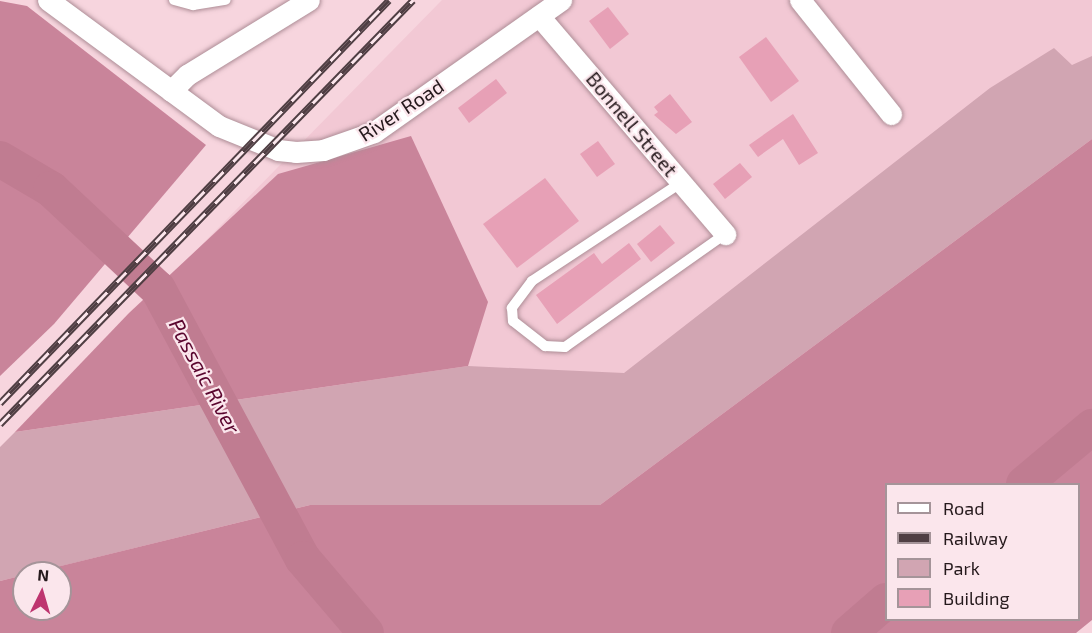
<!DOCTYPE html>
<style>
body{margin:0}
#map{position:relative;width:1092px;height:633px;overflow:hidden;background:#f7d5de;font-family:"Exo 2",sans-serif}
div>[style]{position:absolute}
.built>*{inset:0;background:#f2c8d4}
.green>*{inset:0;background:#d1a5b2}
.forest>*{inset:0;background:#c9849a}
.river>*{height:36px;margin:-18px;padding:0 18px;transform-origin:18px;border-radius:18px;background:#c07c91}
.building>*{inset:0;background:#e7a0b6}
.roads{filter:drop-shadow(0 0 2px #ad8d96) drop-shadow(0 0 2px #ad8d96)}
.lane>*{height:10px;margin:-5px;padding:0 5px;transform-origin:5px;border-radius:5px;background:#fff}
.street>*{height:21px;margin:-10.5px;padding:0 10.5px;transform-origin:10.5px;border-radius:10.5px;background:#fff}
.rail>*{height:7px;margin-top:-3.5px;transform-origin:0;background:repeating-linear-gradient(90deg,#fbe6ec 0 14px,#4f3e43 0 28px);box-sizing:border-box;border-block:2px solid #4f3e43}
span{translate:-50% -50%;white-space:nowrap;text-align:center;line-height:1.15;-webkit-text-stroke:4.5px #fbe6ec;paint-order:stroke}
.street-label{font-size:20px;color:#25191c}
.water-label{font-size:21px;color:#5a052e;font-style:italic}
.legend{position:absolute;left:885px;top:483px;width:195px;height:138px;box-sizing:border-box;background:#fbe6ec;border:2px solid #a59499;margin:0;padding:8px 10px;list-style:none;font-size:18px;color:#25191c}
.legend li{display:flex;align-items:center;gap:12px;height:30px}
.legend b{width:30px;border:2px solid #a59499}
.north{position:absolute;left:12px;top:561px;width:60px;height:60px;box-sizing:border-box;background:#fbe6ec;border:2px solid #a59499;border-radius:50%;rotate:5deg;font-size:16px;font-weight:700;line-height:24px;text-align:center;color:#25191c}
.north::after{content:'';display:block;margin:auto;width:21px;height:27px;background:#be356f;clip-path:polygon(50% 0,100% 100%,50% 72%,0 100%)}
</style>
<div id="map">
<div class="built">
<div style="clip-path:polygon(442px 0,1092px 0,1092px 139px,600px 505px,167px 280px)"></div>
</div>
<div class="green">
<div style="clip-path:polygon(1054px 48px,1072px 65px,1092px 56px,1092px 139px,600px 505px,310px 505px,0 581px,0 447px,15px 432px,468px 366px,624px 373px,990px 88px)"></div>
</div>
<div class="forest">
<div style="clip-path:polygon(0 1px,27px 6px,206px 145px,54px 324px,0 376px)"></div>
<div style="clip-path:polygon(411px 136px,488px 302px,468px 366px,15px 432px,129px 313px,278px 174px)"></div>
<div style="clip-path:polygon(evenodd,1092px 139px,1092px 620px,1076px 633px,0 633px,0 581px,24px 575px,24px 609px,60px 609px,60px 573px,32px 573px,310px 505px,600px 505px,1092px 139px,1078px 484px,1078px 620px,886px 620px,886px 484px,1078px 484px)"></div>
</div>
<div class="river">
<div style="left:0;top:159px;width:59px;rotate:30.5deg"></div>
<div style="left:51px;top:189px;width:146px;rotate:43.1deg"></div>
<div style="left:158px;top:289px;width:306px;rotate:61.8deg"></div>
<div style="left:303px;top:559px;width:97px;rotate:49.6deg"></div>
<div style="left:1024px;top:484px;width:89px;rotate:-40deg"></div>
<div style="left:849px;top:633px;width:49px;rotate:-40.9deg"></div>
</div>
<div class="building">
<div style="clip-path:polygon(608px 7px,629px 34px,610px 49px,589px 21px)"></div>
<div style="clip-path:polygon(766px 37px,799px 81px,771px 102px,739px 57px)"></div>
<div style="clip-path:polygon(496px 79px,507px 93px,469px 123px,458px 108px)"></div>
<div style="clip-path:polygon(670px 94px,692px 122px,676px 134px,654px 115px,658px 112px,654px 107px)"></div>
<div style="clip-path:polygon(793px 114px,818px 153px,799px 165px,783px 139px,758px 157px,749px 145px)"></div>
<div style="clip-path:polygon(598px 141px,615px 164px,597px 177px,580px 154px)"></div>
<div style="clip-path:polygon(740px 163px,752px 177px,725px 199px,713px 184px)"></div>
<div style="clip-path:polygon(545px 178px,579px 221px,517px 268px,483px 224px)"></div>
<div style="clip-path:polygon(660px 225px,675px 243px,651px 262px,637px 244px)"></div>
<div style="clip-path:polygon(629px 243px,641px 259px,557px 324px,536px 295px,594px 253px,602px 264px)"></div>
</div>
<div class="roads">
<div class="lane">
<div style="left:174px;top:0;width:20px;rotate:15deg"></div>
<div style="left:193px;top:5px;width:33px;rotate:-9deg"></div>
<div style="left:682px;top:182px;width:180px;rotate:146.6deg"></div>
<div style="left:532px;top:281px;width:34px;rotate:127deg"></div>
<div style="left:512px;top:308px;width:13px;rotate:86deg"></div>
<div style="left:513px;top:321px;width:41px;rotate:38deg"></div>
<div style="left:545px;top:346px;width:20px;rotate:3deg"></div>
<div style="left:565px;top:347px;width:196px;rotate:-35.2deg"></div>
</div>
<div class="street">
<div style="left:48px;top:0;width:212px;rotate:36.4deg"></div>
<div style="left:219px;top:126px;width:64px;rotate:22.1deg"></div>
<div style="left:278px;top:150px;width:18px;rotate:6deg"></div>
<div style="left:296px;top:152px;width:27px;rotate:-4deg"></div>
<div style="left:323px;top:150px;width:54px;rotate:-19.4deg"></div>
<div style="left:374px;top:132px;width:229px;rotate:-35.2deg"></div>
<div style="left:800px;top:0;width:146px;rotate:51.4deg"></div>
<div style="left:539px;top:16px;width:287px;rotate:49.5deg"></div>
<div style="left:171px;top:91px;width:23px;rotate:-45deg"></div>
<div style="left:187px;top:75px;width:143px;rotate:-31.6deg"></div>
</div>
</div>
<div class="rail">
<div style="left:0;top:403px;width:560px;rotate:-46.01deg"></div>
<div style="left:0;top:424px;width:592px;rotate:-45.75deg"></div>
</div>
<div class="street-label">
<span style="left:401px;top:110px;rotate:-33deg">River Road</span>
<span style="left:632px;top:124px;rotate:50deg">Bonnell Street</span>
</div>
<div class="water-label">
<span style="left:205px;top:376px;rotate:62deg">Passaic River</span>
</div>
<ul class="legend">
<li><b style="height:8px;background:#fff"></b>Road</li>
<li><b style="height:8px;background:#4f3e43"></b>Railway</li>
<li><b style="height:16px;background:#d1a5b2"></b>Park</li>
<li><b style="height:16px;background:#e7a0b6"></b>Building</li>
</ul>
<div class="north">N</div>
</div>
